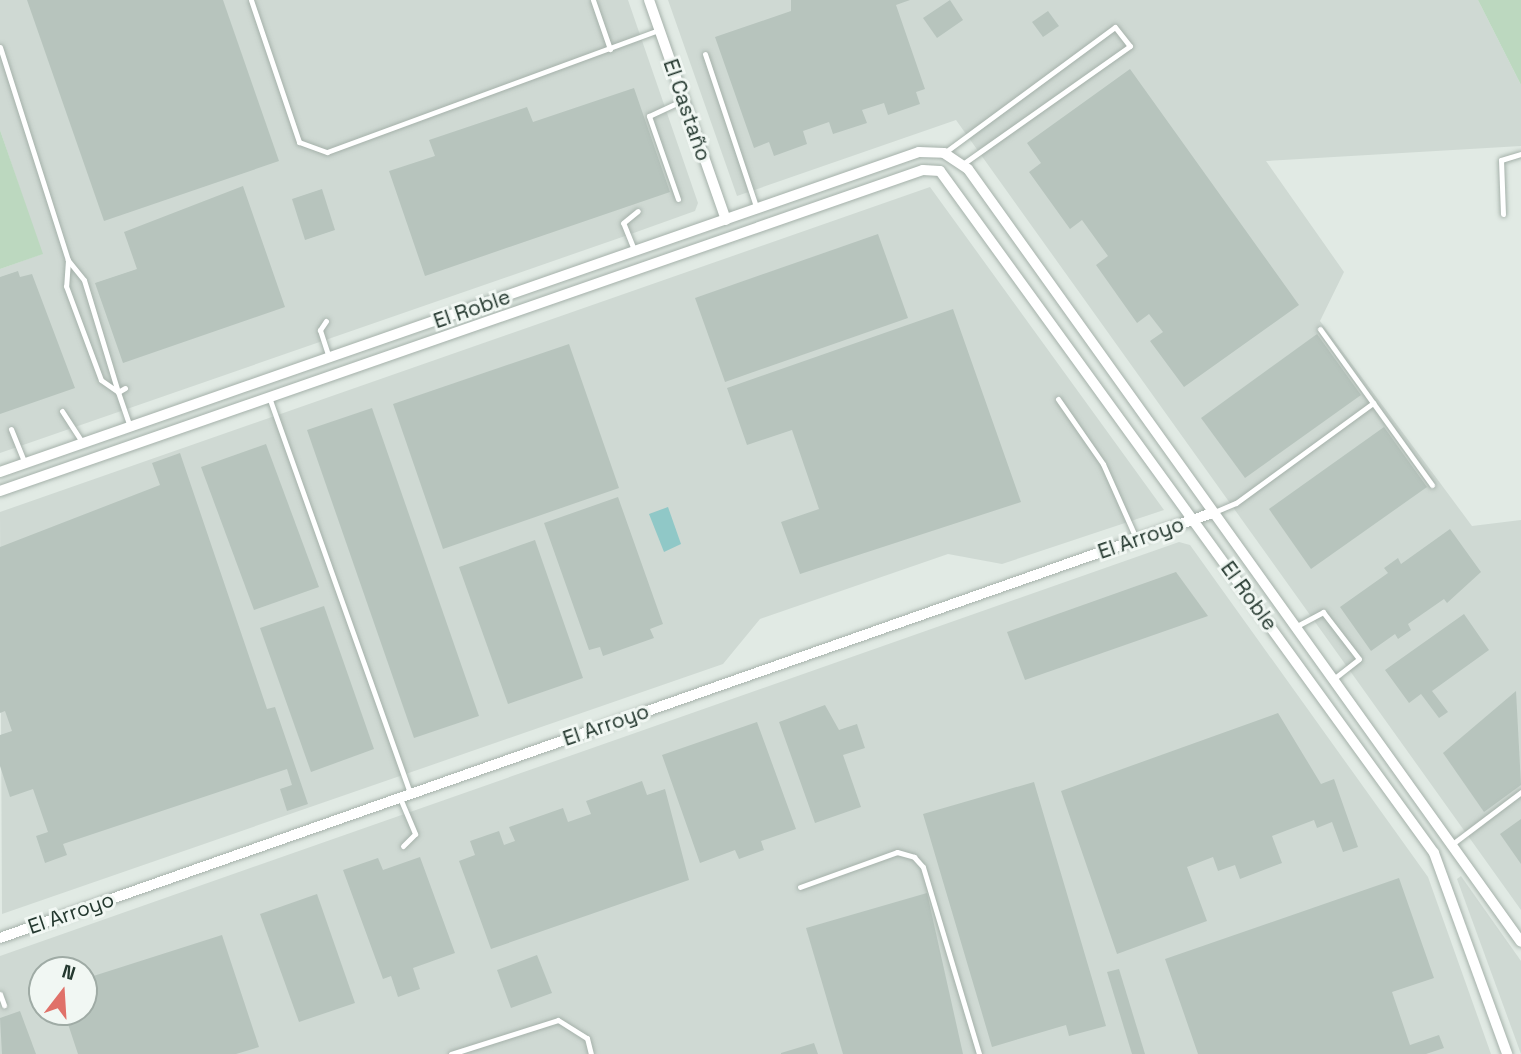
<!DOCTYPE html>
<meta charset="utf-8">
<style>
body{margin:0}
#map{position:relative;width:1521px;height:1054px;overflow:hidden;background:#e1eae4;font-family:"Space Grotesk",sans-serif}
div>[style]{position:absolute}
.built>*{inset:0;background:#cfd9d3}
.green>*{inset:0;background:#bcd8bf}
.water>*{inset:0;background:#90c8c7}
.building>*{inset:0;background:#b7c4bd}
.roads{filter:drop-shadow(0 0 2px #a5b1aa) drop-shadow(0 0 2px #a5b1aa)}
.lane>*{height:5px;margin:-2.5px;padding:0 2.5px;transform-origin:2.5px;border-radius:2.5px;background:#fff}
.street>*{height:10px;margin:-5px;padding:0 5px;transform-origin:5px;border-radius:5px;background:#fff}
span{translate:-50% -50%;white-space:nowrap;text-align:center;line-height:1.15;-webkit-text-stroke:6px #f1f7f3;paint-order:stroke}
.street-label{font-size:21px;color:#24382f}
.north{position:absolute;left:28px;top:956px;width:70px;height:70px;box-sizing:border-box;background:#f1f7f3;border:2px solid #9faba5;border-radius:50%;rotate:17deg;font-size:19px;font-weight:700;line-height:28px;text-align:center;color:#24382f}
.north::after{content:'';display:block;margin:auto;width:24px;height:32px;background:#e07169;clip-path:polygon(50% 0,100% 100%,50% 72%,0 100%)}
</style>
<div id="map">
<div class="built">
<div style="clip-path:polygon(0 0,628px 0,698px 203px,695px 211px,628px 235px,0 453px,0 269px,42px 254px,0 130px)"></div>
<div style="clip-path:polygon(668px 0,1478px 0,1521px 85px,1521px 146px,1266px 161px,1344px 272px,1320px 321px,1472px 526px,1521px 520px,1521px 910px,956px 120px,737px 196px)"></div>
<div style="clip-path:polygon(930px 187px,1164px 510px,1002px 564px,948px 554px,760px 619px,723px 664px,2px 914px,0 512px)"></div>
<div style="clip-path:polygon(evenodd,1179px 542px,1190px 545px,1428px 877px,1491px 1054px,0 1054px,0 956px,1179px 542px,42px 970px,84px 970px,84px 1012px,42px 1012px,42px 970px)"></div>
<div style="clip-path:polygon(1461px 876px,1521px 961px,1521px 1054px,1457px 879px)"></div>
</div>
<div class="green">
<div style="clip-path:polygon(1478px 0,1521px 0,1521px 85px)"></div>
<div style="clip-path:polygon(0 130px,43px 254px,0 269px)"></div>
</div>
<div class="water">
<div style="clip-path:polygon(668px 507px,681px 544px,664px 552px,649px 514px)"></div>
</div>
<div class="building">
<div style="clip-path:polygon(27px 0,223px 0,279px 161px,104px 221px)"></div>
<div style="clip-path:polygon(791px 0,910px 0,896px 5px,925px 89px,916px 92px,920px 104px,888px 115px,884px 103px,862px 110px,867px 123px,833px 134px,829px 122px,803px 131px,807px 144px,774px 156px,769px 142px,754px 148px,715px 37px,791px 11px)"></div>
<div style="clip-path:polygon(950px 0,963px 20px,937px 38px,923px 18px)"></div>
<div style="clip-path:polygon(1048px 11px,1059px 26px,1043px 37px,1032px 22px)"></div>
<div style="clip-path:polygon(1130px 69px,1299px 305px,1184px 387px,1150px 341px,1163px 332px,1149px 314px,1137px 323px,1096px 265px,1108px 256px,1082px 220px,1070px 229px,1029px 172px,1041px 163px,1027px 143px)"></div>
<div style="clip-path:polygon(634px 88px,670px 192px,425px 276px,389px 171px,435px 156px,429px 140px,527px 107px,533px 122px)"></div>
<div style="clip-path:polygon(243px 186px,285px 307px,123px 363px,95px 283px,137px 269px,124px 232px)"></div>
<div style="clip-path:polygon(322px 189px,335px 230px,305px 240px,292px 199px)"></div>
<div style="clip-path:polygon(878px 234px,908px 318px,725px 382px,695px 298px)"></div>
<div style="clip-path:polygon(18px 271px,20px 277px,32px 274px,75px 388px,0 414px,0 277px)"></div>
<div style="clip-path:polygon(953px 309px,1021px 502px,800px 574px,781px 522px,819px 509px,792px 430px,747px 445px,727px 388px)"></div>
<div style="clip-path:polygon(1317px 334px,1361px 395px,1245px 478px,1201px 418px)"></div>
<div style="clip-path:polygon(569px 344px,619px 488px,443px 549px,393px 404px)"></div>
<div style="clip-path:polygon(372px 408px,479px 716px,414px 738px,307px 430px)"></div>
<div style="clip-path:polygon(1384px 427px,1427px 487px,1311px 569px,1269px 509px)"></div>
<div style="clip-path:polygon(266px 444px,319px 587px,254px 610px,201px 467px)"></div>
<div style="clip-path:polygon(180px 453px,267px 709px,275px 707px,308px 804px,287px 811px,280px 789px,292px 785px,287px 769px,63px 844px,67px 855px,45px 863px,36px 836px,48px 832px,33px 789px,10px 797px,0 766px,0 735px,12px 731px,5px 711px,0 713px,0 547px,160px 485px,152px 463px)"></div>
<div style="clip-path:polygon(618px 497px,663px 624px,650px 629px,654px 638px,603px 656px,600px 647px,589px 650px,544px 523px)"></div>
<div style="clip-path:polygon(1450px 529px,1481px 572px,1447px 603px,1444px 599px,1408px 624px,1411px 630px,1398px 639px,1395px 634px,1371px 651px,1340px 607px,1388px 573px,1384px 568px,1398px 558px,1401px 564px)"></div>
<div style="clip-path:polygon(535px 540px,583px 678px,508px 704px,459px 567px)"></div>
<div style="clip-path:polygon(1176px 572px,1208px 616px,1025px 680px,1007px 632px)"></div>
<div style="clip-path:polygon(324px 606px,374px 749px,311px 772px,260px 628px)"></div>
<div style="clip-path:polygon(1464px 614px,1489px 650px,1432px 691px,1448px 712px,1439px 718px,1421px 694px,1409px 703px,1385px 670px)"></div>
<div style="clip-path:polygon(1516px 691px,1521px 785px,1484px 812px,1443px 753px)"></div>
<div style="clip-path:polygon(825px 705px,839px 730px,857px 724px,865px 748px,843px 755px,861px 807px,815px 823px,779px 722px)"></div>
<div style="clip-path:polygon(1278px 713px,1321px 784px,1334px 779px,1358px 847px,1343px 852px,1332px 822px,1317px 828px,1314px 820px,1272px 836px,1282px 863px,1240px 879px,1235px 865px,1218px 871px,1213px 857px,1187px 867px,1207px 921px,1117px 954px,1061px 791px)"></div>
<div style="clip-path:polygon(757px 722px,796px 829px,761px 841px,764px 850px,739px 859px,735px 850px,700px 863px,662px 755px)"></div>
<div style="clip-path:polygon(642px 781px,647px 795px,665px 789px,689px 880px,491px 949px,459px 861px,475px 855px,470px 841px,499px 831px,504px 845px,515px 841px,509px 827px,563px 808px,568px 822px,591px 814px,586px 801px)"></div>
<div style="clip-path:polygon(1034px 782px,1106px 1026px,1069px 1036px,1066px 1025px,992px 1047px,923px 814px)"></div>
<div style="clip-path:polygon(1521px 819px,1521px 864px,1500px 834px)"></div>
<div style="clip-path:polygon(420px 857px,455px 953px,413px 968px,420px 989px,398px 997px,391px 976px,383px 979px,343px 870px,378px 858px,383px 870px)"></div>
<div style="clip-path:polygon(1399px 878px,1434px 978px,1392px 992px,1410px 1045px,1439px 1035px,1444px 1048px,1426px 1054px,1198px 1054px,1165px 959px)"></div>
<div style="clip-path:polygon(927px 893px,963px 1054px,843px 1054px,806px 928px)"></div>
<div style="clip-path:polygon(317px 894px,355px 1003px,299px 1022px,260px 914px)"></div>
<div style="clip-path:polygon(222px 935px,259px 1047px,236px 1054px,78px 1054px,64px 1012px,84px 1012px,84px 979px)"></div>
<div style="clip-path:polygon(537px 955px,552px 993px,511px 1008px,497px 970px)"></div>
<div style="clip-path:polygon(1119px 969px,1145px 1054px,1132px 1054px,1107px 972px)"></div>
<div style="clip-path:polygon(20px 1011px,36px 1054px,2px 1054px,0 1018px)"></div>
<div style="clip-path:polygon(814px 1043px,818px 1054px,781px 1054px,781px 1053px)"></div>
</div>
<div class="roads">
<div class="lane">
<div style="left:251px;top:0;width:150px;rotate:71.3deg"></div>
<div style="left:299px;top:142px;width:30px;rotate:20deg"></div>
<div style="left:327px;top:152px;width:354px;rotate:-20.2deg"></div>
<div style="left:593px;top:0;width:52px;rotate:70.9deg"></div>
<div style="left:0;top:47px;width:224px;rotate:72.3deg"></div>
<div style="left:68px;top:260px;width:26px;rotate:94deg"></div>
<div style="left:66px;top:286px;width:100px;rotate:69.6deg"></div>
<div style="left:101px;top:380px;width:21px;rotate:35deg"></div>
<div style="left:118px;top:392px;width:117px;rotate:-106.9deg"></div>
<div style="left:84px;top:280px;width:26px;rotate:-129deg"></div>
<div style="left:705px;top:54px;width:163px;rotate:71.5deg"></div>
<div style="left:944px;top:153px;width:212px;rotate:-36.4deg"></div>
<div style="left:1115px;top:27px;width:24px;rotate:52deg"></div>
<div style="left:1130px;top:46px;width:204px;rotate:144.8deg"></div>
<div style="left:678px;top:199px;width:88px;rotate:-109.3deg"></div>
<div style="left:649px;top:116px;width:38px;rotate:-25deg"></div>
<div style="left:1503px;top:214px;width:54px;rotate:-92.1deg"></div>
<div style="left:1501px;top:160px;width:21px;rotate:-17deg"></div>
<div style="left:635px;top:252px;width:31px;rotate:-112deg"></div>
<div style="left:623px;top:223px;width:19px;rotate:-39deg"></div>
<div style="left:326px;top:321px;width:11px;rotate:124deg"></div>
<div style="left:320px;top:330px;width:29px;rotate:72deg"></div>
<div style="left:1320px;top:329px;width:192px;rotate:54.3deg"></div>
<div style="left:125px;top:388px;width:8px;rotate:150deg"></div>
<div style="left:118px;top:392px;width:37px;rotate:71deg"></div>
<div style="left:269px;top:397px;width:420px;rotate:70.4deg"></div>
<div style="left:1058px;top:399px;width:79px;rotate:55.3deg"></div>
<div style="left:1103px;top:464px;width:81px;rotate:66deg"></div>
<div style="left:62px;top:411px;width:37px;rotate:57deg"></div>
<div style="left:11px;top:429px;width:38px;rotate:68deg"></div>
<div style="left:1212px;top:513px;width:26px;rotate:-23deg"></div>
<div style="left:1236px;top:503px;width:170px;rotate:-36.1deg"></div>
<div style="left:1295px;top:627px;width:32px;rotate:-28deg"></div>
<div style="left:1323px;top:612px;width:59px;rotate:52.5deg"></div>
<div style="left:1359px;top:659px;width:34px;rotate:142deg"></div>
<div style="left:400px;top:798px;width:39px;rotate:67deg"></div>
<div style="left:415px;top:834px;width:17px;rotate:135deg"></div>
<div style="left:1451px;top:845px;width:88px;rotate:-37.1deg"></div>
<div style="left:800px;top:887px;width:103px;rotate:-19.8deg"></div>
<div style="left:897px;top:852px;width:18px;rotate:16deg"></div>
<div style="left:914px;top:857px;width:13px;rotate:48deg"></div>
<div style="left:923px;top:867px;width:195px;rotate:73.3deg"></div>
<div style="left:0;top:994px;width:12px;rotate:70deg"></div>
<div style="left:451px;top:1054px;width:112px;rotate:-17.6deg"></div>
<div style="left:558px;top:1020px;width:34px;rotate:32deg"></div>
<div style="left:587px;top:1038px;width:16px;rotate:76deg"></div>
</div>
<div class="street">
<div style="left:649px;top:0;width:233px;rotate:70.7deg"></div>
<div style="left:0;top:472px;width:973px;rotate:-19.2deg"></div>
<div style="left:919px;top:152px;width:25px;rotate:2deg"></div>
<div style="left:944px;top:153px;width:29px;rotate:34deg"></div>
<div style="left:968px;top:169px;width:950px;rotate:54.42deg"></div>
<div style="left:0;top:491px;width:977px;rotate:-19.18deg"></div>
<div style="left:923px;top:170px;width:17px;rotate:3deg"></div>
<div style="left:940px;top:171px;width:842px;rotate:54.08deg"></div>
<div style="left:1434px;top:853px;width:214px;rotate:70deg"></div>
<div style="left:0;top:938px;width:1284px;rotate:-19.32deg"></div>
</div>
</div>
<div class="street-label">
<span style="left:687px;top:110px;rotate:71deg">El Castaño</span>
<span style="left:472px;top:309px;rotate:-19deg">El Roble</span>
<span style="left:1141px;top:538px;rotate:-19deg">El Arroyo</span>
<span style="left:1249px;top:596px;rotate:54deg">El Roble</span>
<span style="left:606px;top:725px;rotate:-19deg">El Arroyo</span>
<span style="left:71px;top:913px;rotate:-19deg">El Arroyo</span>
</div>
<div class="north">N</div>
</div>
